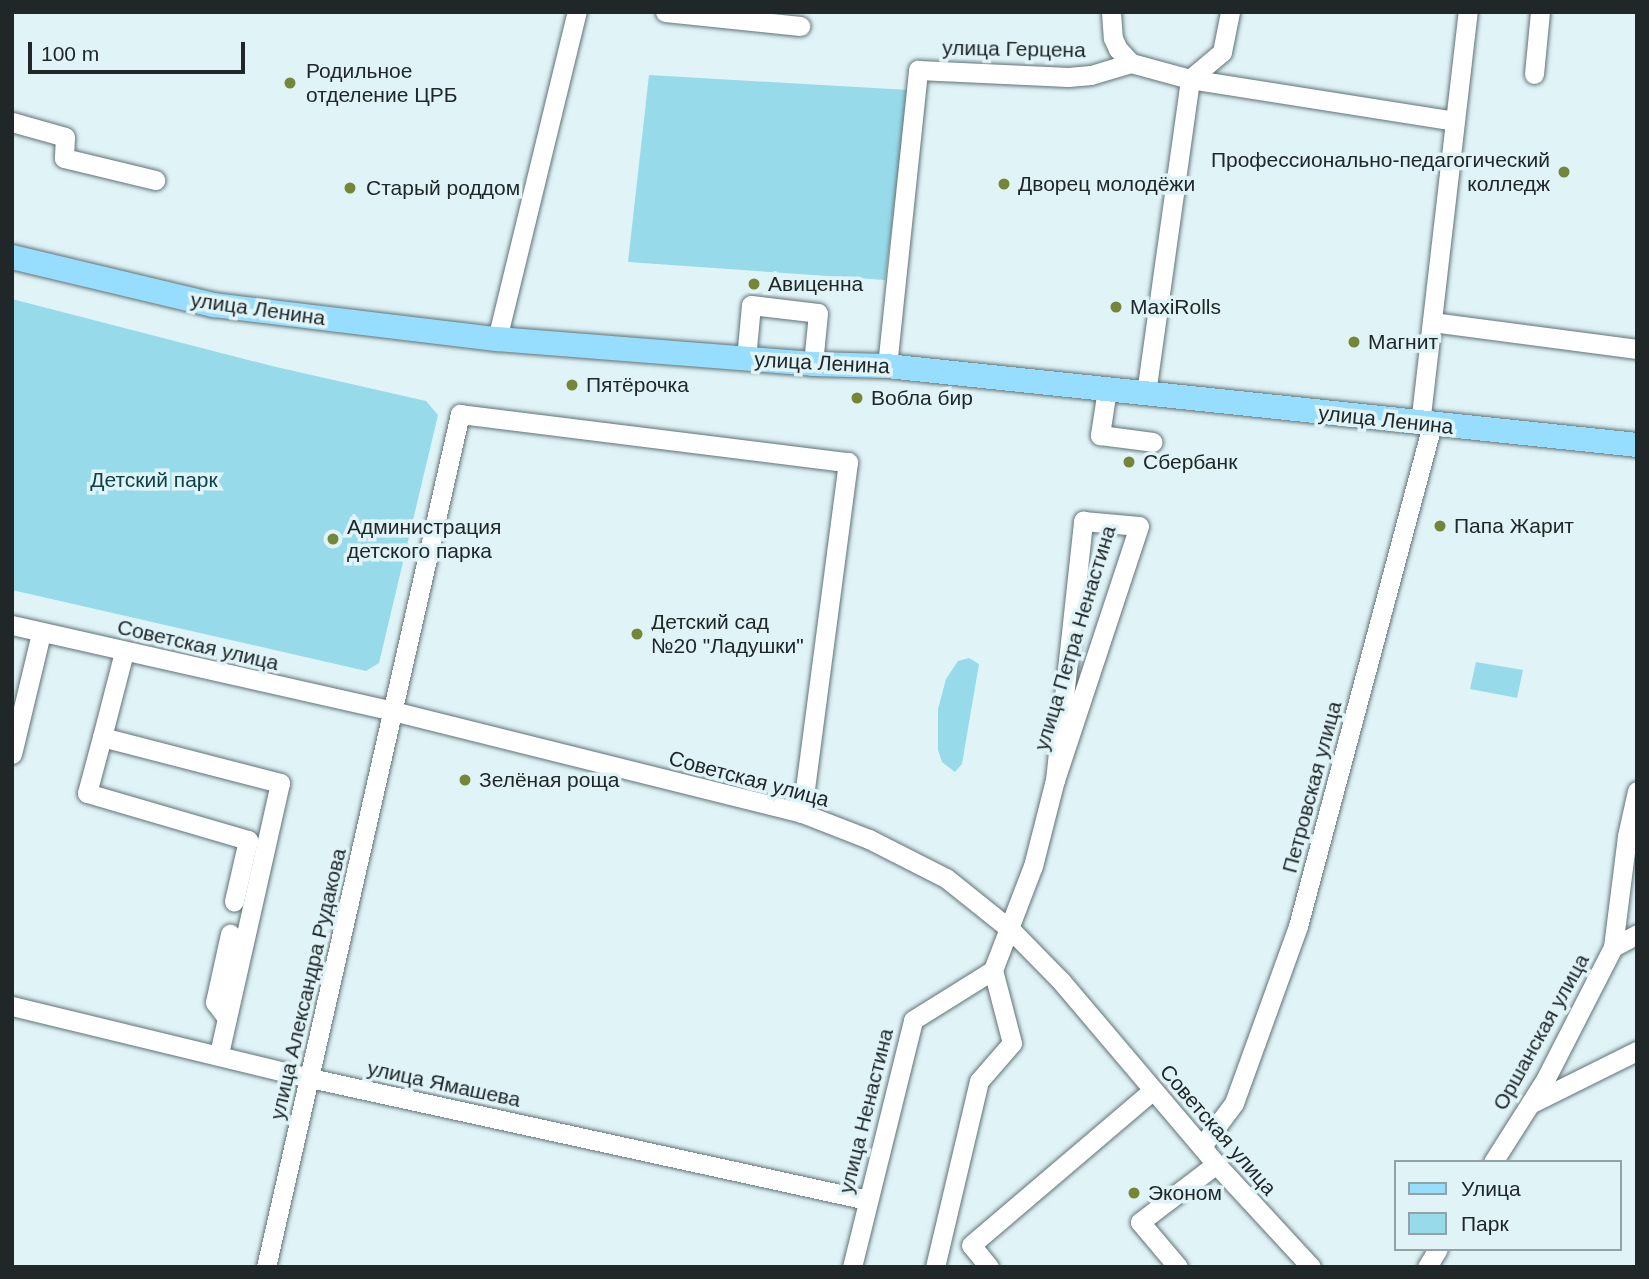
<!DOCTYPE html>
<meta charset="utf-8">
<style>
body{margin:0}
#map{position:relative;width:1649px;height:1279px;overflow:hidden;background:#e0f4f8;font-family:Helvetica,sans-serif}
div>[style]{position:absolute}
.green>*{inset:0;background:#97dbea}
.roads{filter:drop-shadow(0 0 2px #617276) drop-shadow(0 0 2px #617276)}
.minor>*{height:19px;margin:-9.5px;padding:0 9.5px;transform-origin:9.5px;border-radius:9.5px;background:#fff}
.major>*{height:24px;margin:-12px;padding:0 12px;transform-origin:12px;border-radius:12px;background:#97defe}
.dots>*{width:19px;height:19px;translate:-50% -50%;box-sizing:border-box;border:4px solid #e0f4f8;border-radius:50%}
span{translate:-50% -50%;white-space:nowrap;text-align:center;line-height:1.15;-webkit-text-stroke:7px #e0f4f8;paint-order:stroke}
.street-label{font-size:21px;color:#202728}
.poi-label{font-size:21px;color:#202728}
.left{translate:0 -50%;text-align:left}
.right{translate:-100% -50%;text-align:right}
.park-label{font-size:21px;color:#0e414a}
.frame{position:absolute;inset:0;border:14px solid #202728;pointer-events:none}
.legend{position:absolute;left:1394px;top:1160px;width:228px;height:91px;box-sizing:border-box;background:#e0f4f8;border:2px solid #93a2a5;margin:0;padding:9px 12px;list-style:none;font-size:21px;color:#202728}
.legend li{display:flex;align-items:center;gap:14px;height:35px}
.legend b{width:35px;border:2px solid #93a2a5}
.scale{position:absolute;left:28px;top:42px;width:217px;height:32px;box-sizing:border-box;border:4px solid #202728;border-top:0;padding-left:9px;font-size:21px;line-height:24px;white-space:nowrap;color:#202728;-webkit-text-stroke:5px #e0f4f8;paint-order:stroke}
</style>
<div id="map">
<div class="green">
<div style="clip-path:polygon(649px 75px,909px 90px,885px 280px,628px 262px)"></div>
<div style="clip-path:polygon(12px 299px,272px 366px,426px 401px,438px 415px,379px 663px,366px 671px,12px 590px)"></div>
<div style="clip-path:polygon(969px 658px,979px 664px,962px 764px,955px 772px,942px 762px,938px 750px,938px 709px,946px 679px,958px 661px)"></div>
<div style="clip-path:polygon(1476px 662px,1523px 670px,1517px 698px,1470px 689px)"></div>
</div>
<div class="roads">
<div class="minor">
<div style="left:665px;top:12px;width:136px;rotate:5.9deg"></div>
<div style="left:1111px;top:12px;width:26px;rotate:86deg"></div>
<div style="left:1113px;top:38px;width:12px;rotate:66deg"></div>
<div style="left:1118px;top:49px;width:19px;rotate:47deg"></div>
<div style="left:1534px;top:74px;width:62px;rotate:-84.5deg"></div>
<div style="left:1190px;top:79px;width:42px;rotate:-40.2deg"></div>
<div style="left:1222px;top:52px;width:41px;rotate:-78.7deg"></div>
<div style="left:12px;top:122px;width:55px;rotate:15.8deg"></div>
<div style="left:65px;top:137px;width:21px;rotate:93deg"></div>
<div style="left:64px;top:158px;width:94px;rotate:13.6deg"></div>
<div style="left:1432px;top:322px;width:207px;rotate:7.5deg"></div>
<div style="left:497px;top:339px;width:337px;rotate:-76.3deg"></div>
<div style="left:746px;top:359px;width:54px;rotate:-84.7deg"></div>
<div style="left:751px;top:305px;width:67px;rotate:6.8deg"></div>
<div style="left:818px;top:313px;width:51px;rotate:95.6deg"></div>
<div style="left:887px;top:366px;width:298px;rotate:-84deg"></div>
<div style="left:918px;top:70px;width:150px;rotate:2.7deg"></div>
<div style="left:1068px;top:77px;width:23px;rotate:-5deg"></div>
<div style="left:1091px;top:75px;width:42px;rotate:-16.7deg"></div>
<div style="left:1131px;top:63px;width:61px;rotate:15.2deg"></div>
<div style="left:1190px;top:79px;width:268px;rotate:9deg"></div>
<div style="left:1107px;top:389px;width:47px;rotate:98.7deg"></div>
<div style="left:1100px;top:435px;width:53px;rotate:7.5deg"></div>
<div style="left:1146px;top:393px;width:317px;rotate:-82deg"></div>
<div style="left:1420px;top:424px;width:415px;rotate:-83.4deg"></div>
<div style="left:12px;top:625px;width:391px;rotate:12.7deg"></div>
<div style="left:393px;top:711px;width:422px;rotate:14deg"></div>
<div style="left:802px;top:813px;width:72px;rotate:21.2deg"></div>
<div style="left:869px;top:839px;width:86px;rotate:26.9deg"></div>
<div style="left:946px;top:878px;width:83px;rotate:38.7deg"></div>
<div style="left:1011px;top:930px;width:71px;rotate:45.6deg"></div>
<div style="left:1061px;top:981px;width:240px;rotate:49.7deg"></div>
<div style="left:1216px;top:1164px;width:140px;rotate:47.3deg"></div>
<div style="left:124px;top:652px;width:88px;rotate:104.5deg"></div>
<div style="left:102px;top:737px;width:184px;rotate:14.5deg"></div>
<div style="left:280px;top:783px;width:278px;rotate:102.7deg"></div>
<div style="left:102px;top:737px;width:58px;rotate:105deg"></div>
<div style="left:87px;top:793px;width:168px;rotate:16.3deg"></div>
<div style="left:248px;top:840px;width:63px;rotate:102.9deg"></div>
<div style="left:12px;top:754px;width:124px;rotate:-76.5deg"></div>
<div style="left:1613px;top:947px;width:112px;rotate:-82.8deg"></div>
<div style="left:1627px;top:836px;width:46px;rotate:-77.5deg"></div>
<div style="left:12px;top:1006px;width:307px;rotate:13.6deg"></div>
<div style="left:310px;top:1078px;width:570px;rotate:12.35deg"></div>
<div style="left:227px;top:1018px;width:20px;rotate:-127deg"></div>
<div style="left:215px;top:1002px;width:70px;rotate:-77.6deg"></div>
<div style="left:1530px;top:1104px;width:119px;rotate:-26.4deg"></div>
<div style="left:1202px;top:1146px;width:54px;rotate:-53.3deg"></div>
<div style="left:1234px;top:1103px;width:188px;rotate:-70.1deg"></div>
<div style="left:1298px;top:926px;width:519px;rotate:-75.03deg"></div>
<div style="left:1493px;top:1162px;width:97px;rotate:-57.6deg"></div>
<div style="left:1545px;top:1080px;width:149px;rotate:-62.9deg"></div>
<div style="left:1613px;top:947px;width:27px;rotate:-28deg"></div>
<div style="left:266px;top:1267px;width:875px;rotate:-77.19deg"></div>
<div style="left:460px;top:414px;width:391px;rotate:7.1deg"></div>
<div style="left:848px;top:462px;width:354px;rotate:97.5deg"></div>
<div style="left:852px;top:1267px;width:254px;rotate:-76.1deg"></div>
<div style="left:913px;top:1020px;width:94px;rotate:-32deg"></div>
<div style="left:993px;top:970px;width:111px;rotate:-69deg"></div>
<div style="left:1033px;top:866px;width:89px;rotate:-75.7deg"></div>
<div style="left:1055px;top:780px;width:261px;rotate:-83.8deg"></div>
<div style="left:1083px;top:521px;width:56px;rotate:5.1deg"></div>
<div style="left:1139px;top:526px;width:268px;rotate:108.3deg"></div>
<div style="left:935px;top:1267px;width:191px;rotate:-76.7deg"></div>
<div style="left:979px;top:1081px;width:50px;rotate:-49deg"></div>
<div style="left:1012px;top:1043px;width:75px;rotate:-104.6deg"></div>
<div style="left:989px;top:1267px;width:28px;rotate:-129deg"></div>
<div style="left:971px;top:1245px;width:239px;rotate:-40.4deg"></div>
<div style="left:1178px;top:1267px;width:59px;rotate:-130.2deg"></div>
<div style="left:1140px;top:1222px;width:96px;rotate:-37.3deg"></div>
<div style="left:1427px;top:1267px;width:21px;rotate:-59deg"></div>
</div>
<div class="major">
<div style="left:12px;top:257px;width:208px;rotate:13.4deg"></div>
<div style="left:214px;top:305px;width:285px;rotate:6.9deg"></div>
<div style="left:497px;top:339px;width:317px;rotate:4.5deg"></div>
<div style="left:813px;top:364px;width:74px;rotate:1.5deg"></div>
<div style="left:887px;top:366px;width:754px;rotate:6.01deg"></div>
</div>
</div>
<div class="dots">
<div style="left:290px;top:83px;background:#748737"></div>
<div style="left:1564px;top:172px;background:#748737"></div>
<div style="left:1004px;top:184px;background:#748737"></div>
<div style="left:350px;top:188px;background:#748737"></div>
<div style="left:754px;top:284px;background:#748737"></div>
<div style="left:1116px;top:307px;background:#748737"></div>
<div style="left:1354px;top:342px;background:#748737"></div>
<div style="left:572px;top:385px;background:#748737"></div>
<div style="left:857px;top:398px;background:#748737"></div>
<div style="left:1129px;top:462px;background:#748737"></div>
<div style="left:1440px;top:526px;background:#748737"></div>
<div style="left:333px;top:539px;background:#748737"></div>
<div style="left:637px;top:634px;background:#748737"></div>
<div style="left:465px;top:780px;background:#748737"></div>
<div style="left:1134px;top:1193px;background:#748737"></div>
</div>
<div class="street-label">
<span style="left:1014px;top:49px;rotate:1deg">улица Герцена</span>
<span style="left:258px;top:309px;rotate:8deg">улица Ленина</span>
<span style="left:822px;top:363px;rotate:3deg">улица Ленина</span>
<span style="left:1386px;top:420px;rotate:6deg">улица Ленина</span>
<span style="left:1075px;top:638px;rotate:-73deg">улица Петра Ненастина</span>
<span style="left:198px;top:645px;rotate:13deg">Советская улица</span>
<span style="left:749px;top:779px;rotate:15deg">Советская улица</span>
<span style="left:1312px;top:787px;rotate:-75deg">Петровская улица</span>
<span style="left:308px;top:984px;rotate:-77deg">улица Александра Рудакова</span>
<span style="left:1541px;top:1032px;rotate:-61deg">Оршанская улица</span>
<span style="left:444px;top:1084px;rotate:12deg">улица Ямашева</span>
<span style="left:866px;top:1111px;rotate:-76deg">улица Ненастина</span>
<span style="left:1218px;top:1130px;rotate:49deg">Советская улица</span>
</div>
<div class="poi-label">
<span class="left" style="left:306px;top:83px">Родильное<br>отделение ЦРБ</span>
<span class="right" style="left:1550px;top:172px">Профессионально-педагогический<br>колледж</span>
<span class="left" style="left:1018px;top:184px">Дворец молодёжи</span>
<span class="left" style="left:366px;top:188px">Старый роддом</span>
<span class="left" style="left:768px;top:284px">Авиценна</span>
<span class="left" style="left:1130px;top:307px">MaxiRolls</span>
<span class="left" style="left:1368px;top:342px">Магнит</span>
<span class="left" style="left:586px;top:385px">Пятёрочка</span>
<span class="left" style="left:871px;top:398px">Вобла бир</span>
<span class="left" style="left:1143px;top:462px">Сбербанк</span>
<span class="left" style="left:1454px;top:526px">Папа Жарит</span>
<span class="left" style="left:347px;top:539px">Администрация<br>детского парка</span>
<span class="left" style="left:651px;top:634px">Детский сад<br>№20 "Ладушки"</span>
<span class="left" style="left:479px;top:780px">Зелёная роща</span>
<span class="left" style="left:1148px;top:1193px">Эконом</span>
</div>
<div class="park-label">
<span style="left:154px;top:480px">Детский парк</span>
</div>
<div class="frame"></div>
<ul class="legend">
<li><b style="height:9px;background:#97defe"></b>Улица</li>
<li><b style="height:19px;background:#97dbea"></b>Парк</li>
</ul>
<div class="scale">100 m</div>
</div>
